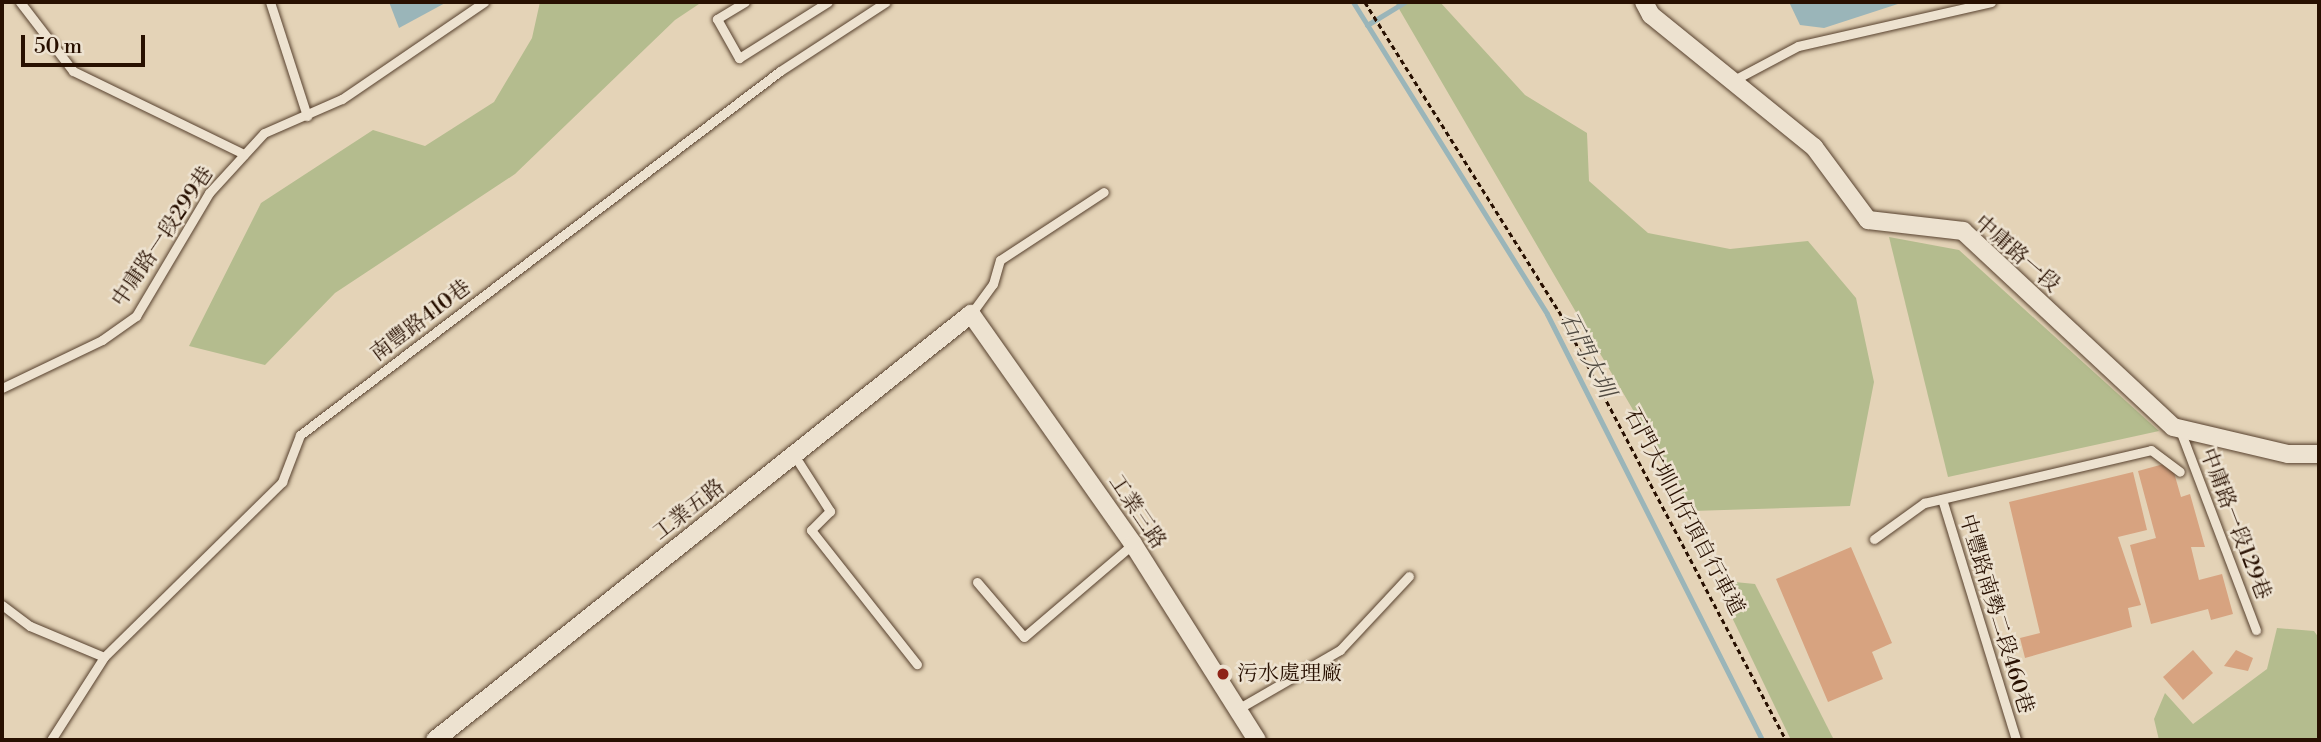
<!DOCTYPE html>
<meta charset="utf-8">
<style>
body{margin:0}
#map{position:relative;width:2321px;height:742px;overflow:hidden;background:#e4d3b7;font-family:"Libre Bodoni","Noto Serif TC",serif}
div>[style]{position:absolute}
.green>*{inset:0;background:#b4bc8e}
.water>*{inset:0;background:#9ab5b9}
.stream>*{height:5px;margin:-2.5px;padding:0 2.5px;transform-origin:2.5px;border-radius:2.5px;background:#9ab5b9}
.building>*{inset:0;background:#d7a380}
.path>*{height:2.5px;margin-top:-1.25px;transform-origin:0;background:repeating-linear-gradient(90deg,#281001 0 5px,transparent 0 8.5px)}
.roads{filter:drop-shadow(0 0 2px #57412e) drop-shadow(0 0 2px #57412e)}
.lane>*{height:9px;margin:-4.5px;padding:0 4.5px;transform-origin:4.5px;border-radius:4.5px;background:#ede2d0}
.street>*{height:18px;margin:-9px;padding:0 9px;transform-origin:9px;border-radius:9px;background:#ede2d0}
.dots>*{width:19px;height:19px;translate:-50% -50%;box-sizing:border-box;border:4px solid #ede2d0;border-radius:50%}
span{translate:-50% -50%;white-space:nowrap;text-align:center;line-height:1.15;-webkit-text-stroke:5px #ede2d0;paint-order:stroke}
.street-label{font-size:21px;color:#281001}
.poi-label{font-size:21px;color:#281001}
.left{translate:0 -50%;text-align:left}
.water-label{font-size:23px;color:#504a41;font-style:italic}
.frame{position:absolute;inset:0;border:4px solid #281001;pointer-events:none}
.scale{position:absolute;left:21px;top:35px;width:124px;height:32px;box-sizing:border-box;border:4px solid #281001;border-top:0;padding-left:9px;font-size:21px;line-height:24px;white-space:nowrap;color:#281001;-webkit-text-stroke:5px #ede2d0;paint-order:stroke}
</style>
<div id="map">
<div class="green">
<div style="clip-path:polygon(540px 2px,702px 2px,675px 20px,515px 174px,335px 293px,265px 365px,189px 346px,261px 203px,373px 130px,425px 146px,494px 102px,532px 38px)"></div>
<div style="clip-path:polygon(1395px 2px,1440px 2px,1525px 95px,1587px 133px,1589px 181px,1648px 233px,1730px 249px,1808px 241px,1856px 298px,1874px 382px,1850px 506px,1692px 511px)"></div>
<div style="clip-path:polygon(1889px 237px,1959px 250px,2159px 431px,1948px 477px)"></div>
<div style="clip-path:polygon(1714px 580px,1755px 584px,1834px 740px,1791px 740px)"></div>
<div style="clip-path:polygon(2277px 628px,2314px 631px,2319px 638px,2319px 740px,2159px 740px,2154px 719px,2165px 693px,2193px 724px,2267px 669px)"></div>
</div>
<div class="water">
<div style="clip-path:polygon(389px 2px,447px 2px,399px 28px)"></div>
<div style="clip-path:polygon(1789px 2px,1904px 2px,1824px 28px,1800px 25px)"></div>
</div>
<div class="stream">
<div style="left:1353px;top:2px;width:367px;rotate:58.1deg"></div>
<div style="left:1547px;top:314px;width:477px;rotate:63.2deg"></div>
<div style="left:1367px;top:25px;width:44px;rotate:-31.2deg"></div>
</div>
<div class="building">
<div style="clip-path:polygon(2171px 462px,2181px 497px,2190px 494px,2205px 547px,2191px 547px,2199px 580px,2222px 574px,2233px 614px,2211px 620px,2208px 609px,2151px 624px,2130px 545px,2156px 538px,2138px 471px)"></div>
<div style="clip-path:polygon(2133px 472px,2147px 530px,2118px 537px,2141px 605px,2128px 608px,2132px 627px,2025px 658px,2020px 638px,2040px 633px,2009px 502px)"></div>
<div style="clip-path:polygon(1851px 547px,1892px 643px,1872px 652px,1883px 679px,1828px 702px,1776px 579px)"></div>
<div style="clip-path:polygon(2193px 650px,2213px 673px,2183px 700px,2163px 677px)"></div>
<div style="clip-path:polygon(2236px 650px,2253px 658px,2248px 671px,2224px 666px)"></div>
</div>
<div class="path">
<div style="left:1365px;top:2px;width:365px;rotate:57.9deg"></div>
<div style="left:1559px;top:311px;width:485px;rotate:62.1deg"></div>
</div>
<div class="roads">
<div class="lane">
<div style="left:20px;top:2px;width:87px;rotate:52.5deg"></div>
<div style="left:73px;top:71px;width:190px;rotate:25.9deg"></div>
<div style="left:270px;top:2px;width:120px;rotate:72deg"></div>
<div style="left:745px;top:2px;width:33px;rotate:149deg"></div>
<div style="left:717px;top:19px;width:45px;rotate:60.6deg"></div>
<div style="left:739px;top:58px;width:105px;rotate:-32.2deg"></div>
<div style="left:1734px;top:80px;width:72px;rotate:-28deg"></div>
<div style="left:1798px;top:46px;width:198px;rotate:-12.8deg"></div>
<div style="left:971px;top:314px;width:37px;rotate:-54deg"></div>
<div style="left:993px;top:284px;width:25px;rotate:-74deg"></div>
<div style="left:1000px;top:260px;width:124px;rotate:-33.2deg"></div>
<div style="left:2px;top:388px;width:111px;rotate:-25.6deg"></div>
<div style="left:102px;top:340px;width:42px;rotate:-35.2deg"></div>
<div style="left:136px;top:316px;width:143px;rotate:-59.3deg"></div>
<div style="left:209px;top:193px;width:81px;rotate:-47.5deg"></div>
<div style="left:264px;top:133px;width:85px;rotate:-23.6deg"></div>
<div style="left:342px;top:99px;width:172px;rotate:-34.3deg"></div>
<div style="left:2180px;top:430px;width:214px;rotate:69.2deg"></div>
<div style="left:794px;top:455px;width:67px;rotate:57.3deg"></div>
<div style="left:830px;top:511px;width:27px;rotate:135deg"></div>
<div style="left:811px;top:530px;width:171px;rotate:51.7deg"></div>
<div style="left:1942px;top:499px;width:252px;rotate:72.9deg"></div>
<div style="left:1874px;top:539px;width:62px;rotate:-35.8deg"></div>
<div style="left:1924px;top:503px;width:233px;rotate:-13.1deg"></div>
<div style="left:2151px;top:450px;width:36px;rotate:37deg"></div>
<div style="left:977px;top:582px;width:72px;rotate:49.5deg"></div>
<div style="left:1024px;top:637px;width:143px;rotate:-40.5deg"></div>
<div style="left:2px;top:605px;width:35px;rotate:37deg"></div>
<div style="left:30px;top:626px;width:80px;rotate:22.7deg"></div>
<div style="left:1236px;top:710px;width:120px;rotate:-30deg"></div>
<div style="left:1340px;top:650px;width:101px;rotate:-47deg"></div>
<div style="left:51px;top:740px;width:98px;rotate:-57.4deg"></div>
<div style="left:104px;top:657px;width:250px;rotate:-44.5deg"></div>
<div style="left:282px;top:482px;width:50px;rotate:-69deg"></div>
<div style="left:300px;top:435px;width:602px;rotate:-37.17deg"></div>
<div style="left:780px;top:71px;width:126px;rotate:-33.1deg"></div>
</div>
<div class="street">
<div style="left:1644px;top:2px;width:15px;rotate:62deg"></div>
<div style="left:1651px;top:15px;width:210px;rotate:39deg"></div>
<div style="left:1814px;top:147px;width:91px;rotate:53.5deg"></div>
<div style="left:1868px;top:220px;width:96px;rotate:6.6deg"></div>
<div style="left:1963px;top:231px;width:287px;rotate:43deg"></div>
<div style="left:2173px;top:427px;width:118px;rotate:13.2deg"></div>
<div style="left:2288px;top:454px;width:31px"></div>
<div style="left:435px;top:740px;width:685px;rotate:-38.48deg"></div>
<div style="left:971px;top:314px;width:281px;rotate:54.8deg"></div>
<div style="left:1133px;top:544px;width:232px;rotate:57.7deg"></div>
</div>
</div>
<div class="dots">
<div style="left:1223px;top:674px;background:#8f2418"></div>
</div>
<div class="street-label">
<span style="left:163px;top:237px;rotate:-56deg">中庸路一段299巷</span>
<span style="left:2017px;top:254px;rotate:41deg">中庸路一段</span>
<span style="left:421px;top:321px;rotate:-37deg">南豐路410巷</span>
<span style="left:689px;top:510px;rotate:-38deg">工業五路</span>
<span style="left:1137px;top:512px;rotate:56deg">工業三路</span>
<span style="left:1684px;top:512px;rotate:62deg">石門大圳山仔頂自行車道</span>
<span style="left:2235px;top:524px;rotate:69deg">中庸路一段129巷</span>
<span style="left:1996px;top:614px;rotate:73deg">中豐路南勢二段460巷</span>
</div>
<div class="poi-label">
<span class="left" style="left:1237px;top:674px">污水處理廠</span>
</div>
<div class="water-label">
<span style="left:1587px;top:355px;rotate:63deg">石門大圳</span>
</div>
<div class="frame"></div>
<div class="scale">50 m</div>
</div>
